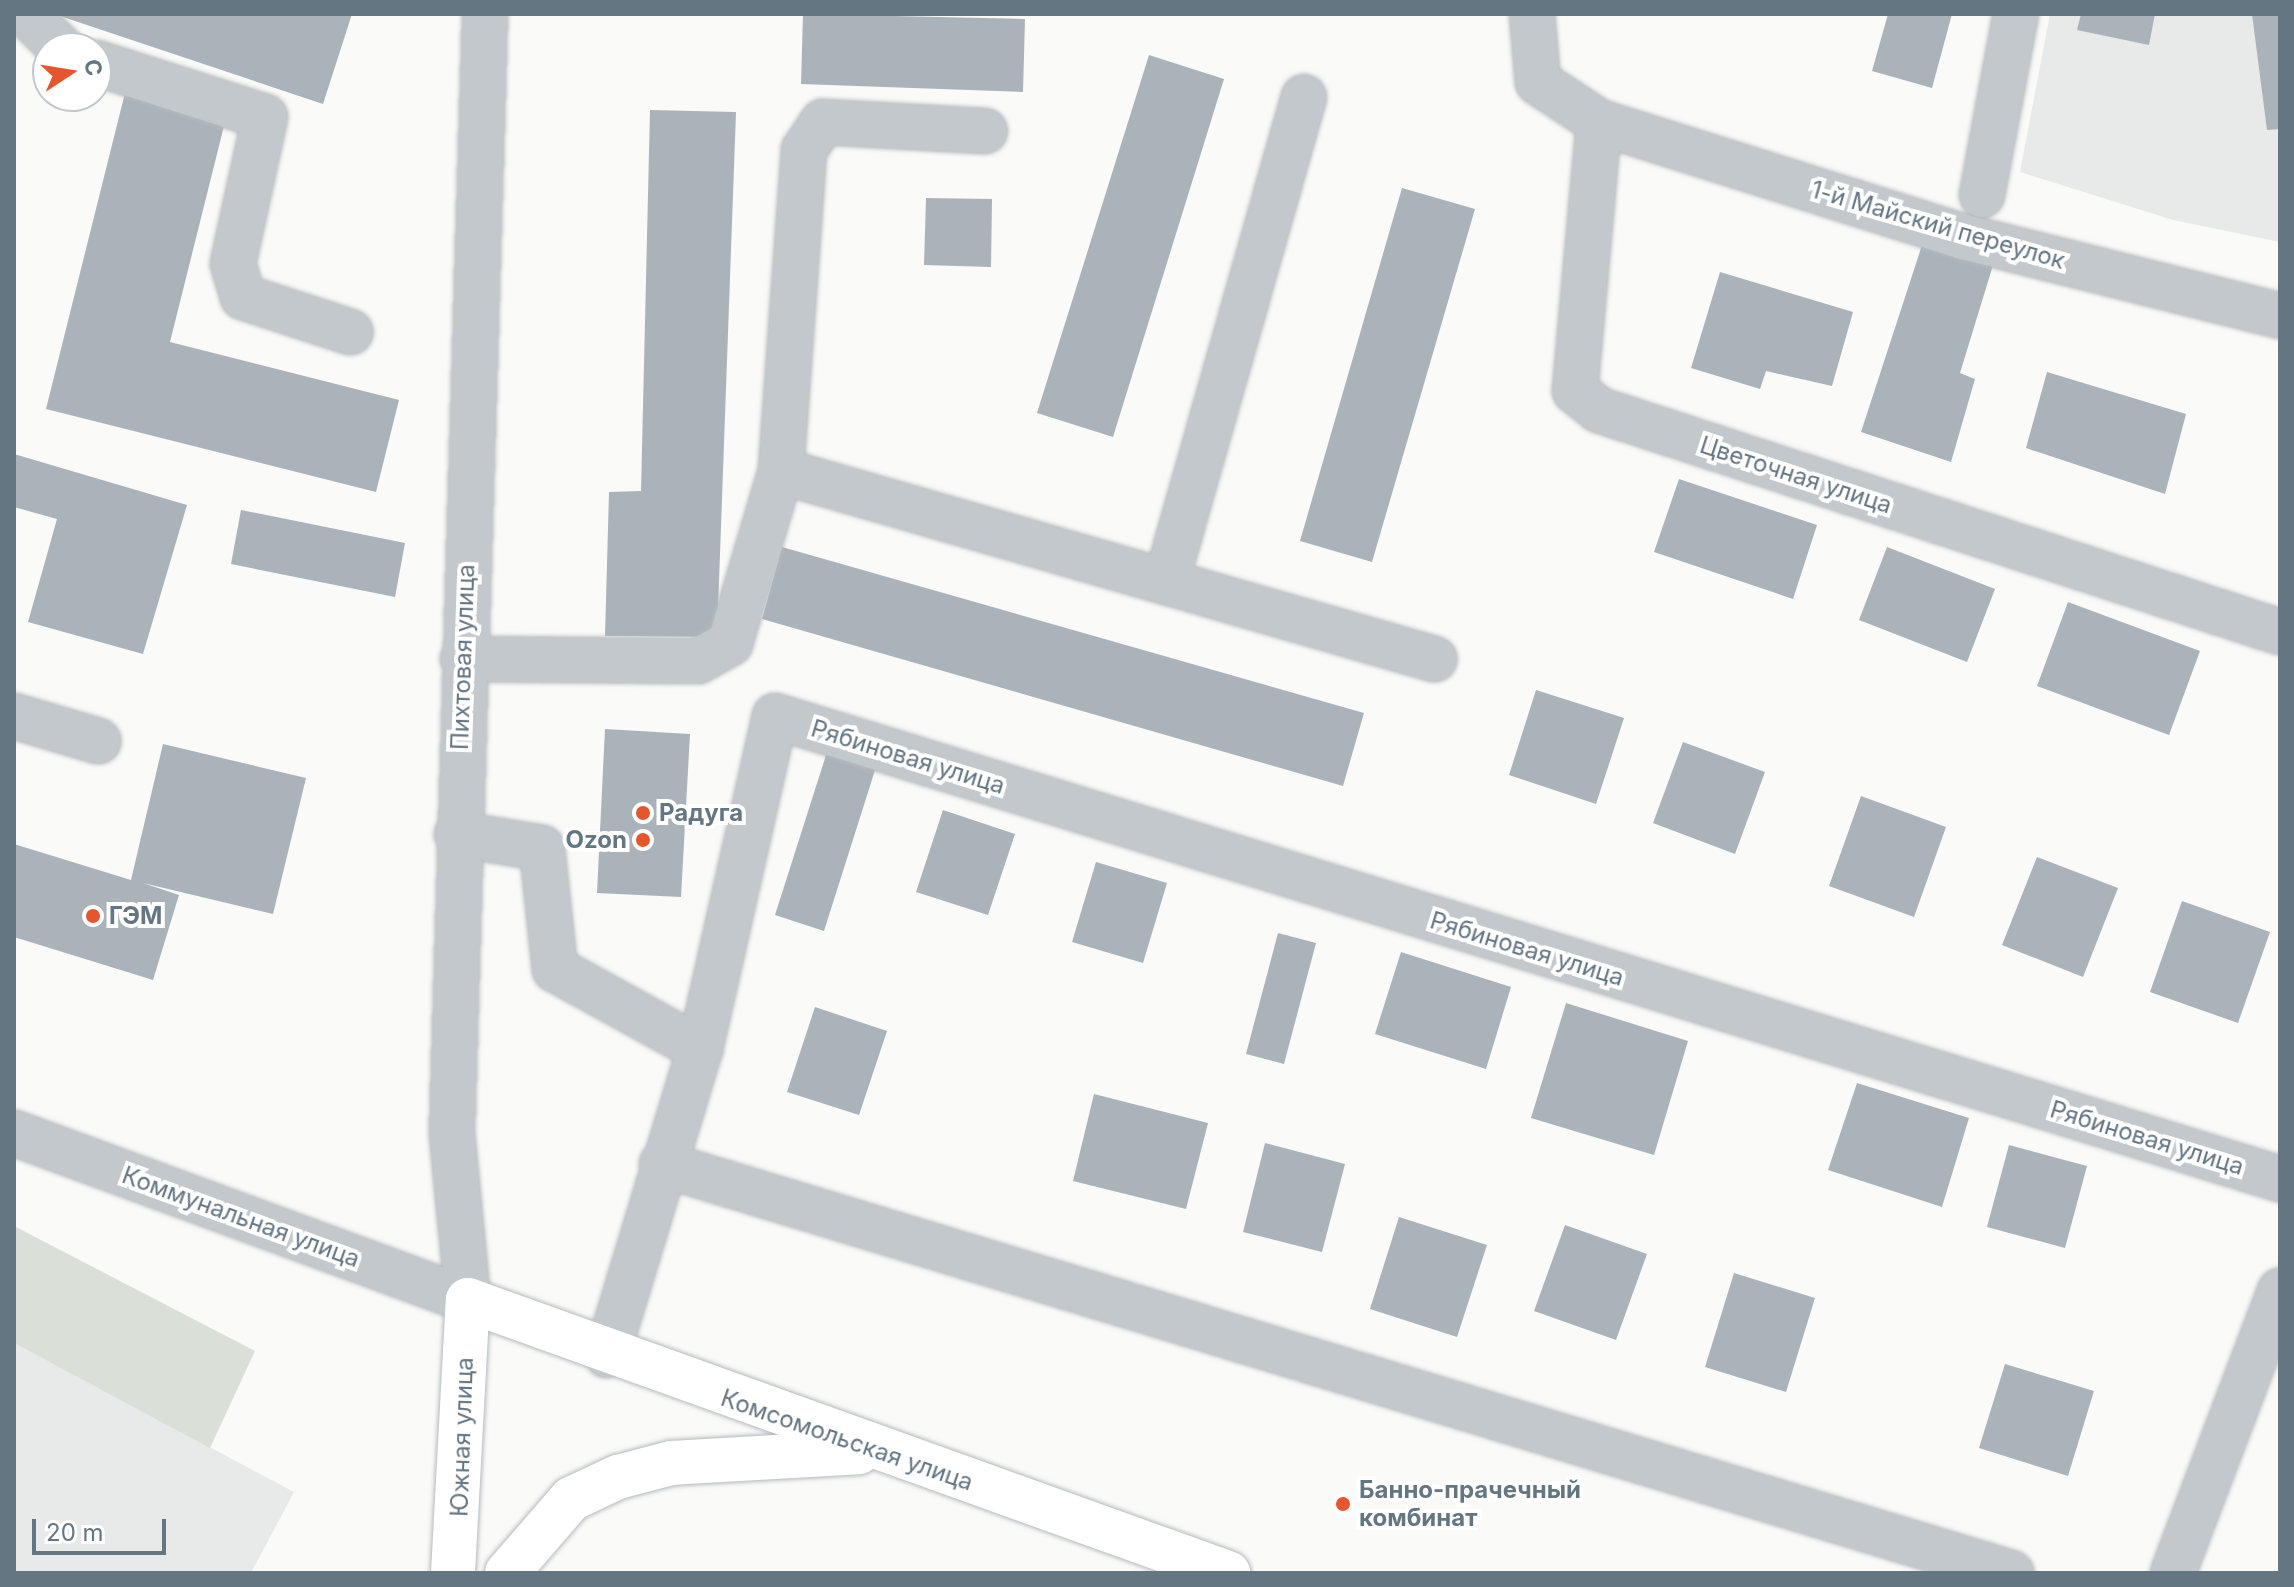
<!DOCTYPE html>
<meta charset="utf-8">
<style>
body{margin:0}
#map{position:relative;width:2294px;height:1587px;overflow:hidden;background:#fafaf8;font-family:Inter,sans-serif}
div>[style]{position:absolute}
.built>*{inset:0;background:#e8e9e9}
.green>*{inset:0;background:#dadfd7}
.building>*{inset:0;background:#aab3b9}
.roads{filter:drop-shadow(0 0 2px #b5babe) drop-shadow(0 0 2px #b5babe)}
.minor>*{height:44px;margin:-22px;padding:0 22px;transform-origin:22px;border-radius:22px;background:#c3c8cc}
.major>*{height:44px;margin:-22px;padding:0 22px;transform-origin:22px;border-radius:22px;background:#fff}
.dots>*{width:22px;height:22px;translate:-50% -50%;box-sizing:border-box;border:4px solid #fff;border-radius:50%}
span{translate:-50% -50%;white-space:nowrap;text-align:center;line-height:1.15;-webkit-text-stroke:8px #fff;paint-order:stroke}
.street-label{font-size:24px;color:#657683}
.poi-label{font-size:24px;color:#657683;font-weight:700}
.left{translate:0 -50%;text-align:left}
.right{translate:-100% -50%;text-align:right}
.frame{position:absolute;inset:0;border:16px solid #657683;pointer-events:none}
.north{position:absolute;left:32px;top:32px;width:80px;height:80px;box-sizing:border-box;background:#fff;border:2px solid #c1c8cd;border-radius:50%;rotate:78deg;font-size:22px;font-weight:700;line-height:32px;text-align:center;color:#657683}
.north::after{content:'';display:block;margin:auto;width:28px;height:36px;background:#e4572e;clip-path:polygon(50% 0,100% 100%,50% 72%,0 100%)}
.scale{position:absolute;left:32px;top:1519px;width:134px;height:36px;box-sizing:border-box;border:4px solid #657683;border-top:0;padding-left:10px;font-size:24px;line-height:28px;white-space:nowrap;color:#657683;-webkit-text-stroke:6px #fff;paint-order:stroke}
</style>
<div id="map">
<div class="built">
<div style="clip-path:polygon(2050px 14px,2280px 14px,2280px 242px,2173px 220px,2020px 172px)"></div>
<div style="clip-path:polygon(14px 1343px,294px 1492px,251px 1573px,14px 1573px)"></div>
</div>
<div class="green">
<div style="clip-path:polygon(14px 1226px,255px 1351px,210px 1448px,14px 1343px)"></div>
</div>
<div class="building">
<div style="clip-path:polygon(54px 14px,352px 14px,323px 104px)"></div>
<div style="clip-path:polygon(803px 14px,1025px 19px,1023px 92px,801px 84px)"></div>
<div style="clip-path:polygon(1888px 14px,1952px 14px,1932px 88px,1872px 71px)"></div>
<div style="clip-path:polygon(2081px 14px,2155px 14px,2149px 45px,2077px 30px)"></div>
<div style="clip-path:polygon(2252px 14px,2280px 14px,2280px 129px,2267px 130px)"></div>
<div style="clip-path:polygon(1149px 55px,1224px 79px,1113px 437px,1037px 413px)"></div>
<div style="clip-path:polygon(125px 93px,226px 118px,170px 342px,399px 400px,376px 492px,46px 409px)"></div>
<div style="clip-path:polygon(650px 110px,736px 112px,717px 637px,605px 636px,609px 492px,641px 491px)"></div>
<div style="clip-path:polygon(1402px 188px,1475px 209px,1372px 562px,1300px 541px)"></div>
<div style="clip-path:polygon(926px 198px,992px 199px,991px 267px,924px 265px)"></div>
<div style="clip-path:polygon(1924px 239px,1994px 262px,1960px 373px,1975px 379px,1951px 462px,1861px 432px)"></div>
<div style="clip-path:polygon(1720px 272px,1853px 312px,1832px 386px,1766px 371px,1760px 389px,1691px 368px)"></div>
<div style="clip-path:polygon(2047px 372px,2186px 414px,2165px 494px,2026px 448px)"></div>
<div style="clip-path:polygon(14px 454px,187px 505px,143px 654px,28px 622px,57px 519px,14px 507px)"></div>
<div style="clip-path:polygon(1679px 479px,1817px 525px,1793px 599px,1654px 552px)"></div>
<div style="clip-path:polygon(241px 510px,405px 543px,395px 597px,231px 564px)"></div>
<div style="clip-path:polygon(782px 547px,1364px 713px,1343px 786px,762px 619px)"></div>
<div style="clip-path:polygon(1887px 547px,1995px 589px,1967px 662px,1859px 620px)"></div>
<div style="clip-path:polygon(2068px 602px,2200px 651px,2169px 735px,2037px 686px)"></div>
<div style="clip-path:polygon(1536px 690px,1624px 718px,1596px 804px,1509px 775px)"></div>
<div style="clip-path:polygon(605px 729px,690px 734px,681px 897px,597px 893px)"></div>
<div style="clip-path:polygon(1683px 742px,1765px 772px,1735px 854px,1653px 823px)"></div>
<div style="clip-path:polygon(163px 744px,306px 778px,273px 914px,143px 883px,179px 895px,153px 980px,14px 937px,14px 844px,131px 880px)"></div>
<div style="clip-path:polygon(827px 752px,876px 767px,824px 931px,775px 915px)"></div>
<div style="clip-path:polygon(1861px 796px,1946px 827px,1914px 917px,1829px 886px)"></div>
<div style="clip-path:polygon(943px 810px,1015px 834px,988px 915px,916px 892px)"></div>
<div style="clip-path:polygon(2037px 857px,2118px 888px,2083px 977px,2002px 945px)"></div>
<div style="clip-path:polygon(1096px 862px,1167px 883px,1143px 963px,1072px 942px)"></div>
<div style="clip-path:polygon(2182px 901px,2270px 932px,2238px 1023px,2150px 992px)"></div>
<div style="clip-path:polygon(1278px 933px,1316px 943px,1284px 1064px,1246px 1054px)"></div>
<div style="clip-path:polygon(1401px 952px,1511px 987px,1486px 1069px,1375px 1034px)"></div>
<div style="clip-path:polygon(1566px 1003px,1688px 1041px,1654px 1155px,1531px 1118px)"></div>
<div style="clip-path:polygon(815px 1007px,887px 1031px,859px 1115px,787px 1092px)"></div>
<div style="clip-path:polygon(1857px 1083px,1969px 1118px,1942px 1207px,1828px 1170px)"></div>
<div style="clip-path:polygon(1094px 1094px,1208px 1123px,1186px 1209px,1073px 1181px)"></div>
<div style="clip-path:polygon(1265px 1143px,1345px 1164px,1322px 1252px,1243px 1232px)"></div>
<div style="clip-path:polygon(2009px 1145px,2087px 1166px,2065px 1248px,1987px 1227px)"></div>
<div style="clip-path:polygon(1399px 1217px,1487px 1245px,1457px 1337px,1370px 1309px)"></div>
<div style="clip-path:polygon(1565px 1225px,1647px 1254px,1616px 1340px,1534px 1311px)"></div>
<div style="clip-path:polygon(1734px 1273px,1815px 1298px,1786px 1392px,1705px 1367px)"></div>
<div style="clip-path:polygon(2005px 1364px,2094px 1391px,2068px 1476px,1979px 1448px)"></div>
</div>
<div class="roads">
<div class="minor">
<div style="left:26px;top:14px;width:49px;rotate:44.2deg"></div>
<div style="left:1532px;top:14px;width:68px;rotate:85deg"></div>
<div style="left:1538px;top:82px;width:73px;rotate:33.3deg"></div>
<div style="left:1599px;top:122px;width:383px;rotate:17.5deg"></div>
<div style="left:1964px;top:237px;width:326px;rotate:14deg"></div>
<div style="left:96px;top:63px;width:177px;rotate:17.7deg"></div>
<div style="left:265px;top:117px;width:150px;rotate:102.3deg"></div>
<div style="left:233px;top:264px;width:34px;rotate:73deg"></div>
<div style="left:243px;top:297px;width:113px;rotate:18.1deg"></div>
<div style="left:1599px;top:122px;width:270px;rotate:95.1deg"></div>
<div style="left:1575px;top:391px;width:31px;rotate:38deg"></div>
<div style="left:1599px;top:410px;width:716px;rotate:18.06deg"></div>
<div style="left:1982px;top:195px;width:184px;rotate:-79.4deg"></div>
<div style="left:781px;top:471px;width:322px;rotate:-85.9deg"></div>
<div style="left:804px;top:150px;width:34px;rotate:-56deg"></div>
<div style="left:823px;top:122px;width:162px;rotate:3.2deg"></div>
<div style="left:1166px;top:582px;width:504px;rotate:-74.12deg"></div>
<div style="left:463px;top:659px;width:235px;rotate:0.5deg"></div>
<div style="left:698px;top:661px;width:37px;rotate:-29deg"></div>
<div style="left:730px;top:643px;width:179px;rotate:-73.5deg"></div>
<div style="left:781px;top:471px;width:680px;rotate:16.06deg"></div>
<div style="left:14px;top:716px;width:88px;rotate:16.6deg"></div>
<div style="left:457px;top:834px;width:86px;rotate:9.4deg"></div>
<div style="left:542px;top:848px;width:122px;rotate:83.9deg"></div>
<div style="left:555px;top:969px;width:166px;rotate:28.9deg"></div>
<div style="left:14px;top:1133px;width:484px;rotate:20.2deg"></div>
<div style="left:468px;top:1300px;width:168px;rotate:-95.5deg"></div>
<div style="left:452px;top:1133px;width:1119px;rotate:-88.31deg"></div>
<div style="left:662px;top:1164px;width:1410px;rotate:16.87deg"></div>
<div style="left:607px;top:1355px;width:320px;rotate:-73.1deg"></div>
<div style="left:700px;top:1049px;width:341px;rotate:-77.3deg"></div>
<div style="left:775px;top:716px;width:1575px;rotate:17.1deg"></div>
<div style="left:2173px;top:1573px;width:302px;rotate:-69.2deg"></div>
</div>
<div class="major">
<div style="left:453px;top:1573px;width:273px;rotate:-86.9deg"></div>
<div style="left:468px;top:1300px;width:808px;rotate:19.76deg"></div>
<div style="left:507px;top:1573px;width:98px;rotate:-49.1deg"></div>
<div style="left:571px;top:1499px;width:52px;rotate:-25.1deg"></div>
<div style="left:618px;top:1477px;width:55px;rotate:-14.8deg"></div>
<div style="left:671px;top:1463px;width:188px;rotate:-3.3deg"></div>
</div>
</div>
<div class="dots">
<div style="left:643px;top:813px;background:#e4572e"></div>
<div style="left:643px;top:840px;background:#e4572e"></div>
<div style="left:93px;top:916px;background:#e4572e"></div>
<div style="left:1343px;top:1504px;background:#e4572e"></div>
</div>
<div class="street-label">
<span style="left:1938px;top:225px;rotate:16deg">1-й Майский переулок</span>
<span style="left:1796px;top:475px;rotate:18deg">Цветочная улица</span>
<span style="left:463px;top:657px;rotate:-88deg">Пихтовая улица</span>
<span style="left:908px;top:757px;rotate:17deg">Рябиновая улица</span>
<span style="left:1527px;top:949px;rotate:17deg">Рябиновая улица</span>
<span style="left:2147px;top:1138px;rotate:17deg">Рябиновая улица</span>
<span style="left:241px;top:1217px;rotate:20deg">Коммунальная улица</span>
<span style="left:462px;top:1437px;rotate:-88deg">Южная улица</span>
<span style="left:847px;top:1440px;rotate:19deg">Комсомольская улица</span>
</div>
<div class="poi-label">
<span class="left" style="left:659px;top:813px">Радуга</span>
<span class="right" style="left:627px;top:840px">Ozon</span>
<span class="left" style="left:109px;top:916px">ГЭМ</span>
<span class="left" style="left:1359px;top:1504px">Банно-прачечный<br>комбинат</span>
</div>
<div class="frame"></div>
<div class="north">С</div>
<div class="scale">20 m</div>
</div>
